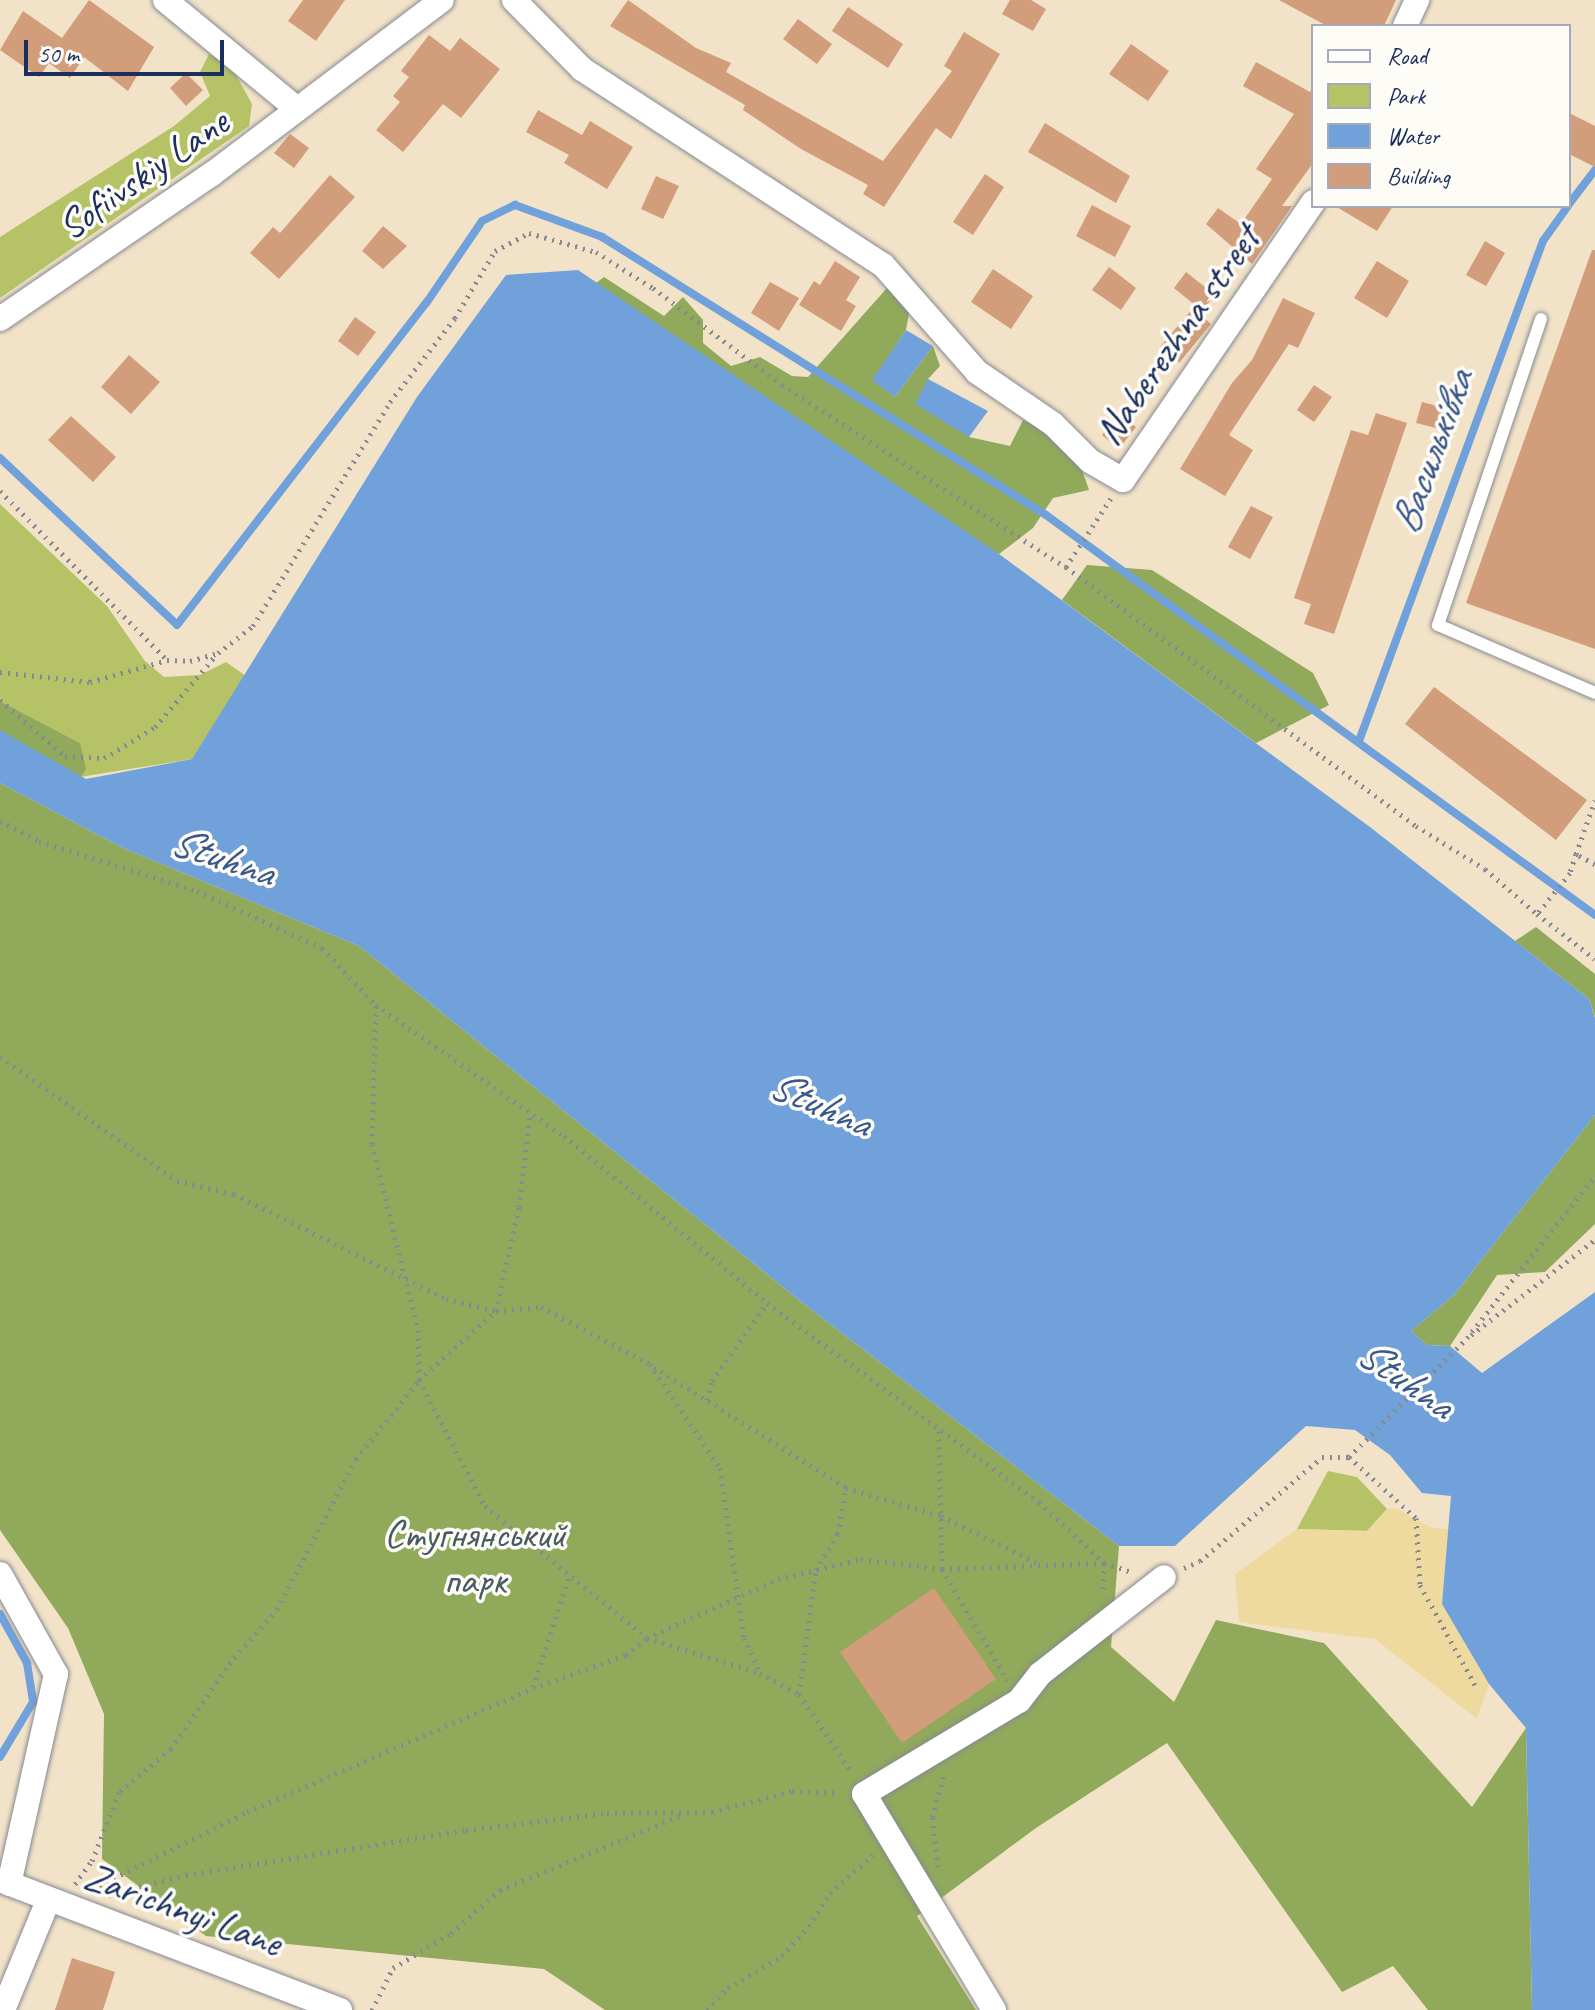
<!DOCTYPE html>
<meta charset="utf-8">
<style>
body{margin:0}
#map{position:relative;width:1595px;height:2010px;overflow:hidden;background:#f2e3c8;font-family:Caveat,sans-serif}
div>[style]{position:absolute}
.green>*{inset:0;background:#b5c366}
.forest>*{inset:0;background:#90a95b}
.sand>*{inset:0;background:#eeda9e}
.water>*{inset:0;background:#71a1db}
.stream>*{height:8px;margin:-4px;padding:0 4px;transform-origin:4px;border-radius:4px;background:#71a1db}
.building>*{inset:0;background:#d19d7b}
.path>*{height:5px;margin-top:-2.5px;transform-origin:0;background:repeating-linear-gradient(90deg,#868993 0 2px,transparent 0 8px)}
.roads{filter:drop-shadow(0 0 2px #868993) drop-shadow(0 0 2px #868993)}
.service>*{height:12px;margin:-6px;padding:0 6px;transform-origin:6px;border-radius:6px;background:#fff}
.minor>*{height:24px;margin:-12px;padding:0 12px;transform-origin:12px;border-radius:12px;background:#fff}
span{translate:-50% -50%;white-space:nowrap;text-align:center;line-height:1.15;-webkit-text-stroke:7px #fdfcf7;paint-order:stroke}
.street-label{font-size:40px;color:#1b2f5e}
.park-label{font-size:40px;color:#495b60}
.water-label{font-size:42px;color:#39578a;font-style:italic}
.legend{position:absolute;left:1311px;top:24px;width:260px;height:184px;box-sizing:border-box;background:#fdfcf7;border:2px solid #a3aaba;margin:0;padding:10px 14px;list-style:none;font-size:24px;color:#1b2f5e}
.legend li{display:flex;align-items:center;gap:16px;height:40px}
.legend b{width:40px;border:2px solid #a3aaba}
.scale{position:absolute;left:24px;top:40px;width:200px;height:36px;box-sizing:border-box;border:4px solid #1b2f5e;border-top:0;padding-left:10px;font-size:24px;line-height:28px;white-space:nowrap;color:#1b2f5e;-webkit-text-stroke:6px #fdfcf7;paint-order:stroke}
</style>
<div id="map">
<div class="green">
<div style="clip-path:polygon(209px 54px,231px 66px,252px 104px,249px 126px,0 298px,0 237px,174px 126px,210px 96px,200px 72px)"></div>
<div style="clip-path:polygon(0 504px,107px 606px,145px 661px,164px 677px,200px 675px,226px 662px,246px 676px,192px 759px,80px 777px,80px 743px,0 701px)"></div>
<div style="clip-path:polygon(1328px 1471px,1357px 1477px,1387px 1509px,1367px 1531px,1297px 1529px)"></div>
</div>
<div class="forest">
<div style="clip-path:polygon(604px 277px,664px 316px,683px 297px,703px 320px,703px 343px,731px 366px,760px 357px,792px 376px,808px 377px,887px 288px,910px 308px,906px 330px,873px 380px,895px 397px,933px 346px,940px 366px,928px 379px,969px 437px,1010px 446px,1023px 420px,1044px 430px,1081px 467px,1089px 490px,1053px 498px,1033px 528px,999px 554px,841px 486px,576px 298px)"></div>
<div style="clip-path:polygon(1087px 565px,1152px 570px,1313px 673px,1329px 705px,1256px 743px,1062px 600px)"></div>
<div style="clip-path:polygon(0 701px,80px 743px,86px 769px,74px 788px,0 745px)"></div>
<div style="clip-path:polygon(0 783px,123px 848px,359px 946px,799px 1300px,1119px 1546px,1111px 1647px,1174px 1702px,1216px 1620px,1324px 1643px,1472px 1807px,1526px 1728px,1532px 2010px,1428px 2010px,1393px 1966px,1342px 1992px,1167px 1743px,1036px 1828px,917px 1916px,976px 2010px,605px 2010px,544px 1969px,206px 1936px,102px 1859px,104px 1714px,68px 1628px,0 1530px)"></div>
<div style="clip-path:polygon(1536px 927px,1595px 974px,1595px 1017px,1589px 999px,1515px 941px)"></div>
<div style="clip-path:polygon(1595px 1115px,1595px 1224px,1545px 1272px,1497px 1275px,1450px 1346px,1427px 1345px,1411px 1331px,1454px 1295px)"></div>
</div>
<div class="sand">
<div style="clip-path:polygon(1396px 1508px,1432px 1528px,1449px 1529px,1442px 1604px,1489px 1684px,1477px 1719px,1375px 1639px,1239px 1622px,1235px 1574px,1297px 1529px,1367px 1531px,1387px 1509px)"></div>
</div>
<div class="water">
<div style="clip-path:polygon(578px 270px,999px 554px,1370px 827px,1589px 999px,1595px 1018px,1595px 1115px,1454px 1295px,1411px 1331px,1427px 1345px,1450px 1346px,1482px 1373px,1595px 1292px,1595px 2010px,1532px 2010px,1526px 1728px,1489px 1684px,1442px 1604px,1451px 1496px,1422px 1493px,1390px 1455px,1355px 1430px,1306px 1426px,1175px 1546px,1119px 1546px,799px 1300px,359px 946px,123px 848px,0 783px,0 730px,86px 779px,192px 759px,417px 397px,506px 275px)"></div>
<div style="clip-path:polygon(906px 330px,933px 346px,895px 397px,872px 380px)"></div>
<div style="clip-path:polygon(928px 379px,988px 411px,969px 437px,915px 404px)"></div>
</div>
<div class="stream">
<div style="left:1569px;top:204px;width:43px;rotate:-52.6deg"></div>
<div style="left:0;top:458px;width:243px;rotate:43.3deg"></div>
<div style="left:177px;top:625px;width:408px;rotate:-52.3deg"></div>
<div style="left:427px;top:302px;width:98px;rotate:-55.8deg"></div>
<div style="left:482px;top:221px;width:37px;rotate:-26deg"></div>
<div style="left:515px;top:205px;width:93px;rotate:20.2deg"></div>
<div style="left:602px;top:237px;width:524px;rotate:32.05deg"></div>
<div style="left:1046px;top:515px;width:679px;rotate:36.08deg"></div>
<div style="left:1359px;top:741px;width:533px;rotate:-69.8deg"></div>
<div style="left:1543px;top:241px;width:43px;rotate:-54.5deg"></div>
<div style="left:0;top:1614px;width:56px;rotate:61.1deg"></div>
<div style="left:27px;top:1663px;width:39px;rotate:81deg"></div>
<div style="left:33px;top:1702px;width:64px;rotate:121deg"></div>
</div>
<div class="building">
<div style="clip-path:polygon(89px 0,154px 47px,128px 91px,84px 57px,70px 78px,49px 63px,39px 77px,0 50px,23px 11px,62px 38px)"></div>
<div style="clip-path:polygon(303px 0,345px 0,316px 41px,288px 21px)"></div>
<div style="clip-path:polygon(628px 0,696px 48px,731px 63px,726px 72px,883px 161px,952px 71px,944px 66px,964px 32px,1000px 54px,951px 139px,936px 128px,884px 207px,863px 194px,868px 185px,801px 149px,743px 110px,745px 105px,610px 26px)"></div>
<div style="clip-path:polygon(1010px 0,1031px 0,1046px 9px,1033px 31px,1002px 14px)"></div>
<div style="clip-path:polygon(1279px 0,1396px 0,1384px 26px,1327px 26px)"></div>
<div style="clip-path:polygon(848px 7px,903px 44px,888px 68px,832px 31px)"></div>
<div style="clip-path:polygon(798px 19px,832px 44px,817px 64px,783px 39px)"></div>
<div style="clip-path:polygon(429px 35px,450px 51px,460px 38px,500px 69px,461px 118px,443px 104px,403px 152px,376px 130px,400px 102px,393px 96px,409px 77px,401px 71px)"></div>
<div style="clip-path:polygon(1131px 44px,1169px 71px,1148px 101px,1109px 74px)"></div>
<div style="clip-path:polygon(1256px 62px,1310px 92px,1313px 87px,1313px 163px,1282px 206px,1292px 206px,1252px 264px,1206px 224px,1218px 208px,1241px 224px,1272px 179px,1256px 169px,1294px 114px,1243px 86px)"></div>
<div style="clip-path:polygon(186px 73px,203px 90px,186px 106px,170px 88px)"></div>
<div style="clip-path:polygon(538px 110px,582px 135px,590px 121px,633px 147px,607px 189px,564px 163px,569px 155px,526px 132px)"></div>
<div style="clip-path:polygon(1569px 113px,1595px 126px,1595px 167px,1569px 154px)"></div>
<div style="clip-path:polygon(1045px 123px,1130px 176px,1116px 203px,1028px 152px)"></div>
<div style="clip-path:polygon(290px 134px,309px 148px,294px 168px,274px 153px)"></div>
<div style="clip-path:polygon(985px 174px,1004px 187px,973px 235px,953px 222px)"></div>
<div style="clip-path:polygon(330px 175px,355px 197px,279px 279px,250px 253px,273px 227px,280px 233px)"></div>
<div style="clip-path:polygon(656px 176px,679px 186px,663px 219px,641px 209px)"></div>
<div style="clip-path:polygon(1092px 205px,1131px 226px,1115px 257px,1076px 236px)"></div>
<div style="clip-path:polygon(1335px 206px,1393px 206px,1377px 231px)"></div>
<div style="clip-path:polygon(383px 226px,407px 246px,383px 269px,362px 251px)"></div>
<div style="clip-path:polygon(1485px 241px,1505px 253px,1486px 286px,1466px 275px)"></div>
<div style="clip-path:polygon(1592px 250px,1595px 250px,1595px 649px,1466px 603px)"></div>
<div style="clip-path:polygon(835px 261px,860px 277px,846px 300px,856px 306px,841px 331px,799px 305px,814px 281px,820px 285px)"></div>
<div style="clip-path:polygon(1377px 261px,1409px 281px,1387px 318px,1354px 298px)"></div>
<div style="clip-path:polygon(1109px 267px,1136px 288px,1121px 310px,1092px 290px)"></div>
<div style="clip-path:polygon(993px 269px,1033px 296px,1011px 329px,971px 302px)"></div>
<div style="clip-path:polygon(1186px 272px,1215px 295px,1202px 311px,1174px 288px)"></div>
<div style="clip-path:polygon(770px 282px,799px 298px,779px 331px,751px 313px)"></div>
<div style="clip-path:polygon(1283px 298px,1315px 313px,1298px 348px,1289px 344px,1229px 435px,1253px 450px,1225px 496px,1180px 469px,1232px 383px,1252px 360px)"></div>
<div style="clip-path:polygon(1193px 308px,1211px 324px,1179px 363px,1160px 347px)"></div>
<div style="clip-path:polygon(355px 317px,376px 332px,358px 356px,338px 341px)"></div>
<div style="clip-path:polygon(129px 355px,160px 382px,131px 414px,101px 387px)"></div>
<div style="clip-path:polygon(1314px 385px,1332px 397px,1314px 422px,1297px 410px)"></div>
<div style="clip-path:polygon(1422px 402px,1457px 411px,1452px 432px,1416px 423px)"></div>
<div style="clip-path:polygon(1119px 413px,1136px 427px,1119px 449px,1102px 435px)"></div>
<div style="clip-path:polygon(1376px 413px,1407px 423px,1334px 634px,1304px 624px,1311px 604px,1294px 598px,1351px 430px,1368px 435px)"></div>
<div style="clip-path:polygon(71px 416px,116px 457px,93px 482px,48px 440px)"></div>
<div style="clip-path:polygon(1251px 506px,1273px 517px,1250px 559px,1228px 547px)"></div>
<div style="clip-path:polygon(1434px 687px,1587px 800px,1556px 840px,1405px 724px)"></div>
<div style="clip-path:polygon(934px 1588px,996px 1679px,902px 1743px,840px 1652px)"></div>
<div style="clip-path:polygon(72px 1958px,115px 1972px,103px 2010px,55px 2010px)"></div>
</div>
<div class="path">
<div style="left:0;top:491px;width:238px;rotate:45.3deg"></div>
<div style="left:1066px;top:567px;width:82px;rotate:-56.9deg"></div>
<div style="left:0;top:672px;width:91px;rotate:6.3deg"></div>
<div style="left:90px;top:682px;width:80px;rotate:-15.9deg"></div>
<div style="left:167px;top:660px;width:23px;rotate:2deg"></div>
<div style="left:190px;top:661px;width:29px;rotate:-16deg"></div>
<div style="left:218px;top:653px;width:44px;rotate:-37.6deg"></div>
<div style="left:253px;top:626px;width:263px;rotate:-58.5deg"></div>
<div style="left:390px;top:402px;width:106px;rotate:-52.3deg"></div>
<div style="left:455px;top:318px;width:78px;rotate:-59.2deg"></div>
<div style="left:495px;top:251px;width:38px;rotate:-28deg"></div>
<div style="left:529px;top:233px;width:70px;rotate:15.8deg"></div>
<div style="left:596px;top:252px;width:67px;rotate:32.3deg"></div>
<div style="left:653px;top:288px;width:161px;rotate:36.9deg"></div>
<div style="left:782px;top:385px;width:337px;rotate:32.7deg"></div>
<div style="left:1066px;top:567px;width:435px;rotate:36.5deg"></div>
<div style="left:1416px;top:826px;width:81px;rotate:31.9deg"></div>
<div style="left:1485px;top:869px;width:69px;rotate:40.9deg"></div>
<div style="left:0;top:700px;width:86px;rotate:40.7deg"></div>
<div style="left:65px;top:756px;width:39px;rotate:3deg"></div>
<div style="left:104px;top:758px;width:60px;rotate:-31.3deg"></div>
<div style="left:155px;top:727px;width:94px;rotate:-49.7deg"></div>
<div style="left:0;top:821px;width:44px;rotate:27.1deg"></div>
<div style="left:39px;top:841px;width:166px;rotate:17.6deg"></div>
<div style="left:197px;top:891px;width:137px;rotate:24.5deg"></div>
<div style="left:322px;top:948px;width:79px;rotate:46.5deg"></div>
<div style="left:376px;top:1005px;width:229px;rotate:34.9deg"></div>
<div style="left:564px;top:1136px;width:263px;rotate:39.4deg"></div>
<div style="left:767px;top:1303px;width:337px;rotate:36.2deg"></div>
<div style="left:1039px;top:1502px;width:89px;rotate:43.2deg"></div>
<div style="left:1104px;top:1563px;width:29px;rotate:18deg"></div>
<div style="left:1576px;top:854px;width:57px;rotate:-70.6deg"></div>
<div style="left:1595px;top:864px;width:21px;rotate:-152deg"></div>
<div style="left:1576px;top:854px;width:20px;rotate:108deg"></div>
<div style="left:1570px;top:873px;width:53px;rotate:128.8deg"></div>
<div style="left:1537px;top:914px;width:73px;rotate:37.8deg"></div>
<div style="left:376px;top:1006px;width:138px;rotate:91.7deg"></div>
<div style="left:372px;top:1144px;width:192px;rotate:76.1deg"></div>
<div style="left:418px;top:1330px;width:50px;rotate:88.9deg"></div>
<div style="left:419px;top:1380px;width:142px;rotate:62.4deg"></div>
<div style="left:485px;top:1506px;width:209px;rotate:39.2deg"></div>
<div style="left:647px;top:1638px;width:118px;rotate:17.2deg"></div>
<div style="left:0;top:1057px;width:216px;rotate:35deg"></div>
<div style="left:177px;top:1181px;width:58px;rotate:12.8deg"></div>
<div style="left:234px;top:1194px;width:237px;rotate:26.3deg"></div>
<div style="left:446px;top:1299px;width:51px;rotate:13.5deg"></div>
<div style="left:496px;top:1311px;width:45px;rotate:-5.1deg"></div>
<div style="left:541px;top:1307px;width:123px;rotate:27.6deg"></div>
<div style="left:650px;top:1364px;width:125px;rotate:56.1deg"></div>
<div style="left:720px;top:1468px;width:172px;rotate:82deg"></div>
<div style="left:744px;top:1638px;width:38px;rotate:65deg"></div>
<div style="left:760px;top:1673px;width:44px;rotate:28.3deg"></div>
<div style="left:799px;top:1694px;width:95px;rotate:56.1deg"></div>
<div style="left:1471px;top:1335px;width:156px;rotate:-37.5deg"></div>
<div style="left:654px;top:1367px;width:227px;rotate:32.2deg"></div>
<div style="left:846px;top:1488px;width:99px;rotate:16.4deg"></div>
<div style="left:941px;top:1516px;width:112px;rotate:25.9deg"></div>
<div style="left:707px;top:1400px;width:20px;rotate:-75deg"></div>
<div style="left:712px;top:1381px;width:95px;rotate:-54.8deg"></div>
<div style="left:939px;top:1431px;width:138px;rotate:88.8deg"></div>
<div style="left:942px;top:1569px;width:129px;rotate:59.6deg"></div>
<div style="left:1349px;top:1457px;width:91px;rotate:42.3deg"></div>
<div style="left:1416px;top:1518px;width:67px;rotate:86.6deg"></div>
<div style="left:1420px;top:1585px;width:114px;rotate:61.2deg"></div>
<div style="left:1184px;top:1568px;width:17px;rotate:-24deg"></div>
<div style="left:1200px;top:1561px;width:160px;rotate:-40.4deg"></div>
<div style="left:1322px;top:1457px;width:27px"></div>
<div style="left:1349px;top:1457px;width:168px;rotate:-45.2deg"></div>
<div style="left:1467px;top:1338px;width:206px;rotate:-51.7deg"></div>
<div style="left:533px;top:1687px;width:116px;rotate:-71.9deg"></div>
<div style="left:799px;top:1694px;width:125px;rotate:-82.2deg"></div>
<div style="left:816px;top:1570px;width:42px;rotate:-58.6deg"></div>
<div style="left:838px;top:1534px;width:47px;rotate:-80.1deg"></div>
<div style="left:938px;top:1867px;width:50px;rotate:-96.8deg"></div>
<div style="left:932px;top:1817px;width:44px;rotate:-74.1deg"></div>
<div style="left:75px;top:1884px;width:29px;rotate:-54deg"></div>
<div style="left:92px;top:1861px;width:75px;rotate:-68.2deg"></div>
<div style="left:120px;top:1791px;width:66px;rotate:-39.5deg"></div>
<div style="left:171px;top:1749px;width:103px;rotate:-55.7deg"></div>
<div style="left:229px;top:1664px;width:73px;rotate:-48.9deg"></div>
<div style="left:277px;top:1609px;width:170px;rotate:-62.2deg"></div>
<div style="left:356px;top:1459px;width:101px;rotate:-51.4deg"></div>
<div style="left:419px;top:1380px;width:103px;rotate:-41.9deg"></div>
<div style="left:496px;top:1311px;width:107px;rotate:-77.5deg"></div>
<div style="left:519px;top:1207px;width:95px;rotate:-83.3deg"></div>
<div style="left:92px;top:1889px;width:173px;rotate:-26.4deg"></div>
<div style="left:247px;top:1812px;width:312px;rotate:-23.4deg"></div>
<div style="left:533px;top:1688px;width:99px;rotate:-19.5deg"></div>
<div style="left:626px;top:1655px;width:27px;rotate:-39deg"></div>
<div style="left:647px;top:1638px;width:144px;rotate:-24.2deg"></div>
<div style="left:778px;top:1579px;width:85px;rotate:-13.5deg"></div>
<div style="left:861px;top:1559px;width:82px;rotate:7deg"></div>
<div style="left:942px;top:1569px;width:162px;rotate:-2.1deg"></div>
<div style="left:1104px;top:1563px;width:31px;rotate:92deg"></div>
<div style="left:108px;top:1895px;width:81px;rotate:-14.4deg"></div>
<div style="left:186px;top:1875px;width:284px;rotate:-9.1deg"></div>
<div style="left:466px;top:1830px;width:142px;rotate:-6.9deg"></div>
<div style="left:607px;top:1813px;width:105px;rotate:-0.5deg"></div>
<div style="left:712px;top:1812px;width:83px;rotate:-14.7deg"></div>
<div style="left:792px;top:1791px;width:48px;rotate:2.4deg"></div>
<div style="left:372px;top:2010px;width:47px;rotate:-63.4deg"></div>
<div style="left:393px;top:1968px;width:68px;rotate:-31.1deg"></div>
<div style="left:451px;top:1933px;width:65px;rotate:-41.3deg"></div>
<div style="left:500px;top:1890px;width:199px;rotate:-22.4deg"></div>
<div style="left:707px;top:2010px;width:30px;rotate:-46deg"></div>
<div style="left:728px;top:1988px;width:63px;rotate:-30.7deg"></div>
<div style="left:782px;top:1956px;width:40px;rotate:-48deg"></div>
<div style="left:809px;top:1926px;width:39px;rotate:-58deg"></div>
<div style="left:830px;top:1893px;width:57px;rotate:-41.5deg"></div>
</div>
<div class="roads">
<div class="service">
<div style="left:1541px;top:319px;width:323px;rotate:108.6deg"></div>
<div style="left:1438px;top:625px;width:171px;rotate:23.4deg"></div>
</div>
<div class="minor">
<div style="left:165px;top:0;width:171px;rotate:39.5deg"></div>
<div style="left:514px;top:0;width:97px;rotate:45.4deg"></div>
<div style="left:582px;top:69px;width:359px;rotate:33.1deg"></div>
<div style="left:883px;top:265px;width:142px;rotate:48.7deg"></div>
<div style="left:977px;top:372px;width:92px;rotate:34.4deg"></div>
<div style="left:1053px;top:424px;width:52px;rotate:45deg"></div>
<div style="left:1090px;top:461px;width:38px;rotate:30deg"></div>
<div style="left:1123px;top:480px;width:337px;rotate:-55.6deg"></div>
<div style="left:1405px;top:26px;width:29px;rotate:-65deg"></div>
<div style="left:0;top:319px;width:257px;rotate:-34.4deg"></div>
<div style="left:212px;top:174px;width:288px;rotate:-37.1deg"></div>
<div style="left:0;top:1574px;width:115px;rotate:60.8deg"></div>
<div style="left:56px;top:1674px;width:215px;rotate:102.6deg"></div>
<div style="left:0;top:1880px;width:364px;rotate:20.9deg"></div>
<div style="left:3px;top:2010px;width:118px;rotate:-67.6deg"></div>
<div style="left:994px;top:2010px;width:252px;rotate:-121deg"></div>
<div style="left:864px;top:1794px;width:181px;rotate:-31deg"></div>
<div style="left:1019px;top:1701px;width:34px;rotate:-52deg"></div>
<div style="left:1040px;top:1674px;width:157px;rotate:-38deg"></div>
</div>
</div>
<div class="street-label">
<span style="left:143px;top:174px;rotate:-35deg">Sofiivskiy Lane</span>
<span style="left:1177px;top:335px;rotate:-55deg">Naberezhna street</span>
<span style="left:183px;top:1909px;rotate:20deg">Zarichnyi Lane</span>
</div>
<div class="park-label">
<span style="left:475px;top:1557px">Стугнянський<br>парк</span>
</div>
<div class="water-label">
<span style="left:1432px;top:452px;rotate:-70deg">Васильківка</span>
<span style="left:222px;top:857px;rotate:19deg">Stuhna</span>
<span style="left:820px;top:1104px;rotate:24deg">Stuhna</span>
<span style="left:1405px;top:1379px;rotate:35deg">Stuhna</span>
</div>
<ul class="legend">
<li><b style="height:10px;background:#fff"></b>Road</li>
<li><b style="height:22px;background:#b5c366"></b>Park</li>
<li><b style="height:22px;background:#71a1db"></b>Water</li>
<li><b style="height:22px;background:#d19d7b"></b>Building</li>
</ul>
<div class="scale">50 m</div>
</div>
